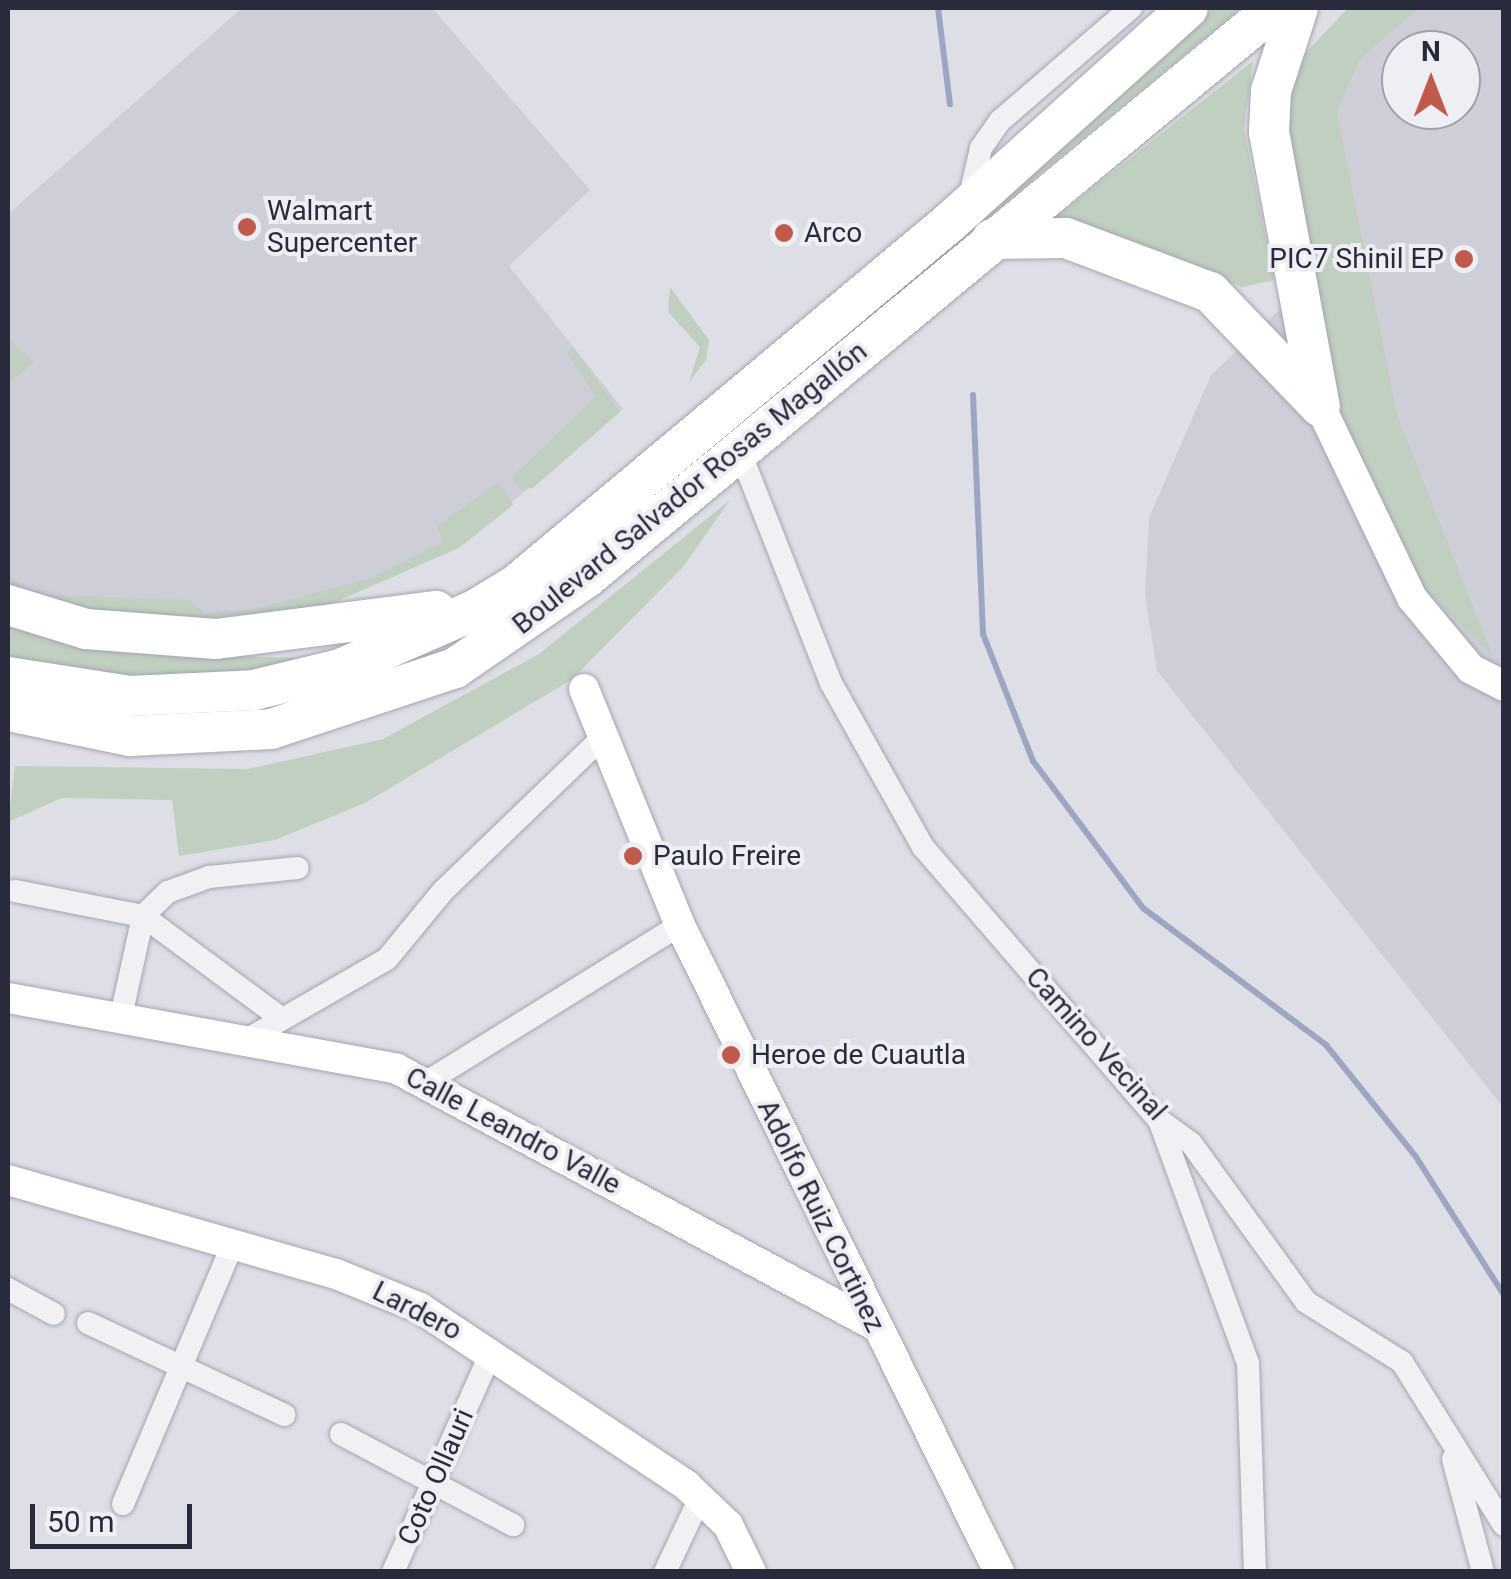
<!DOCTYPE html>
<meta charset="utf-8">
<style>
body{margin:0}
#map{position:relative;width:1511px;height:1579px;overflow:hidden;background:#dedfe6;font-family:Roboto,sans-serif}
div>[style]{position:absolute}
.built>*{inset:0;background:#cdced8}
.green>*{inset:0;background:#c0cfc0}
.stream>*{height:6px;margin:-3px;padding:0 3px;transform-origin:3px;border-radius:3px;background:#9ca6c3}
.roads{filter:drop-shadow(0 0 2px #a4a5b0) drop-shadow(0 0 2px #a4a5b0)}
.street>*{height:22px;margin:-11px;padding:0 11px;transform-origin:11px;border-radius:11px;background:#f1f1f5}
.secondary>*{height:30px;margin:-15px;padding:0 15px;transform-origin:15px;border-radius:15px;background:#fff}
.highway>*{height:40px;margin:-20px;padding:0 20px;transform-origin:20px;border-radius:20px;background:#fff}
.dots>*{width:28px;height:28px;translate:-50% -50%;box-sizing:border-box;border:5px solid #eeeff4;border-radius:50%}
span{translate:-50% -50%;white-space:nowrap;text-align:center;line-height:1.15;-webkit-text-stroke:8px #eeeff4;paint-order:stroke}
.poi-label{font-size:28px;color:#292b3c}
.left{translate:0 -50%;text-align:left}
.right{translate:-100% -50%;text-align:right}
.street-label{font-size:28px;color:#292b3c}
.frame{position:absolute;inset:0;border:10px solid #292b3c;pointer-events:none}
.north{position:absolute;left:1381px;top:30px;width:100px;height:100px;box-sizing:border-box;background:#eeeff4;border:2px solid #9fa1aa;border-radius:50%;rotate:0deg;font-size:28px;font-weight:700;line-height:40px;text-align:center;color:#292b3c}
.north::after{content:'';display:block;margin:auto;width:35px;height:45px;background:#c15a4e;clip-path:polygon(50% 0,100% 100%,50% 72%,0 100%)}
.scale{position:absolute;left:30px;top:1504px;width:162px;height:45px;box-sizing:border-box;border:5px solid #292b3c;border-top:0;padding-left:12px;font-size:30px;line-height:35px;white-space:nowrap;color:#292b3c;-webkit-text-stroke:8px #eeeff4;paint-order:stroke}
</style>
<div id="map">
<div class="built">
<div style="clip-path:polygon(242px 8px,432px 8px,590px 190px,509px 266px,623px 409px,480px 529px,377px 582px,246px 625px,8px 591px,8px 214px)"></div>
<div style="clip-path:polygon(evenodd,1348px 8px,1503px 8px,1503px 1107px,1157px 671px,1145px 595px,1149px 518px,1211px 375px,1319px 272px,1348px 8px,1401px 50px,1461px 50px,1461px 110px,1401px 110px,1401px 50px)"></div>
</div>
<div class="green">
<div style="clip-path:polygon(1213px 8px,1241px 8px,977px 225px,1182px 40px)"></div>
<div style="clip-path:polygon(1348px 8px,1419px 8px,1359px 60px,1337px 113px,1397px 415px,1493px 657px,1426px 590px,1343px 425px,1322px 354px,1282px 111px,1299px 60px)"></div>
<div style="clip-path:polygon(1253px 61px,1244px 128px,1274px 280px,1242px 287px,1055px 218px)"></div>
<div style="clip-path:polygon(670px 287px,709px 340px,706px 360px,689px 382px,700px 347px,668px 312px)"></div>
<div style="clip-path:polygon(8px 339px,34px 362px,8px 384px)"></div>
<div style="clip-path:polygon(573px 347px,620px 412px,533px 488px,520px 489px,511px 478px,596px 397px,567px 353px)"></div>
<div style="clip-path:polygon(499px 482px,513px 505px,459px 548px,319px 609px,137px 622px,8px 590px,8px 573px,29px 594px,190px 600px,205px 613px,255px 609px,371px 578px,443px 541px,437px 526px)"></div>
<div style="clip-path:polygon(730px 500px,683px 567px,571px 680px,365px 803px,275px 840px,179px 856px,172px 800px,62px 798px,8px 822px,15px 766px,248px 769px,383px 739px,539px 654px)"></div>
<div style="clip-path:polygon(8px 625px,140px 653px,304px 658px,306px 668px,187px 684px,8px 664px)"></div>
</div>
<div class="stream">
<div style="left:938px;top:8px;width:97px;rotate:82.9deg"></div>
<div style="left:973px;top:395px;width:239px;rotate:87.6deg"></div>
<div style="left:983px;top:634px;width:136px;rotate:68.5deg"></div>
<div style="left:1033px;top:761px;width:184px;rotate:53.2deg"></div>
<div style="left:1143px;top:908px;width:229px;rotate:36.8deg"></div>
<div style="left:1326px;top:1045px;width:144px;rotate:51.2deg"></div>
<div style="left:1416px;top:1157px;width:164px;rotate:57.5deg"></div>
</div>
<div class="roads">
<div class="street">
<div style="left:969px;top:200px;width:53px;rotate:-77deg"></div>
<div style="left:981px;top:148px;width:33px;rotate:-55deg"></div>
<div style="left:1000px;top:121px;width:173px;rotate:-40.8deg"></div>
<div style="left:740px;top:452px;width:248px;rotate:68.5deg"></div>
<div style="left:831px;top:683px;width:188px;rotate:60.7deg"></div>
<div style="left:923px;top:847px;width:361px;rotate:49.2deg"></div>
<div style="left:1159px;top:1120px;width:39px;rotate:36deg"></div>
<div style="left:1191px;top:1143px;width:196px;rotate:54.1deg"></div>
<div style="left:1306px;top:1302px;width:113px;rotate:32deg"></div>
<div style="left:1402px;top:1362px;width:192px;rotate:58deg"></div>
<div style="left:15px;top:891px;width:130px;rotate:11.1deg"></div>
<div style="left:143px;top:916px;width:167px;rotate:36.5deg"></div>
<div style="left:120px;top:1021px;width:107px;rotate:-77.6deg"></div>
<div style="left:143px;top:916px;width:35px;rotate:-44deg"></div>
<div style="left:168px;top:892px;width:44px;rotate:-20.1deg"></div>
<div style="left:209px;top:877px;width:89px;rotate:-5.8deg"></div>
<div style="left:241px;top:1043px;width:168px;rotate:-29.9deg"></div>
<div style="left:387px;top:959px;width:88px;rotate:-50.5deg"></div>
<div style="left:443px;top:891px;width:222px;rotate:-43.9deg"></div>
<div style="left:425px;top:1083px;width:300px;rotate:-31.8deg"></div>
<div style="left:1159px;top:1120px;width:259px;rotate:69.9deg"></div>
<div style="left:1248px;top:1363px;width:209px;rotate:88.1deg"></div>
<div style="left:8px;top:1289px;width:52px;rotate:28.5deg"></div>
<div style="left:88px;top:1323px;width:217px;rotate:25.1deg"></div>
<div style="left:341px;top:1434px;width:195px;rotate:27.9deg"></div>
<div style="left:1453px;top:1459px;width:117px;rotate:75.1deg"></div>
<div style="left:123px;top:1504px;width:283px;rotate:-67.1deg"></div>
<div style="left:393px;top:1572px;width:242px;rotate:-65.9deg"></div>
<div style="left:665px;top:1572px;width:82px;rotate:-64.7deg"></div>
</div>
<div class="secondary">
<div style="left:1320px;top:406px;width:213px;rotate:64.4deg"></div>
<div style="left:1412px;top:598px;width:92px;rotate:50.3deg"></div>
<div style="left:1471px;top:669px;width:37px;rotate:27deg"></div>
<div style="left:584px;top:689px;width:255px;rotate:67.9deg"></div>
<div style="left:680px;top:925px;width:721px;rotate:63.75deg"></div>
<div style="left:8px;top:998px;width:395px;rotate:10.3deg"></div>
<div style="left:397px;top:1069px;width:539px;rotate:28.23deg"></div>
<div style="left:8px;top:1180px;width:341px;rotate:16deg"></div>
<div style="left:336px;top:1274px;width:91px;rotate:22deg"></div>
<div style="left:420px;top:1308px;width:320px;rotate:33.6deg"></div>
<div style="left:686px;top:1485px;width:58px;rotate:43.6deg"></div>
<div style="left:728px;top:1525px;width:52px;rotate:63.9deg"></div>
</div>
<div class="highway">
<div style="left:1298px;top:8px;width:87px;rotate:108deg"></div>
<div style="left:1271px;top:91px;width:41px;rotate:92.8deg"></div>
<div style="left:1269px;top:132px;width:279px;rotate:79.5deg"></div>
<div style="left:992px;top:239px;width:74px;rotate:-0.8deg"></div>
<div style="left:1066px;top:238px;width:154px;rotate:20.6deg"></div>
<div style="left:1210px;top:292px;width:153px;rotate:46.1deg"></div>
<div style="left:8px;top:605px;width:82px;rotate:17.1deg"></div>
<div style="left:86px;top:629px;width:130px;rotate:4.4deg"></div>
<div style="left:216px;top:639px;width:222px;rotate:-7.3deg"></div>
<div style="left:8px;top:677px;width:122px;rotate:8.9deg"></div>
<div style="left:129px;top:696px;width:125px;rotate:-2.7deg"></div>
<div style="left:254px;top:690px;width:89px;rotate:-13.7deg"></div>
<div style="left:340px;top:669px;width:145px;rotate:-23.6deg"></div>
<div style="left:473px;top:611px;width:50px;rotate:-31.2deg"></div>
<div style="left:516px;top:585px;width:564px;rotate:-39.9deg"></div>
<div style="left:949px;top:223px;width:321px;rotate:-42deg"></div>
<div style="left:8px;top:711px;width:125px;rotate:11.6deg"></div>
<div style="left:130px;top:736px;width:141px;rotate:-2.8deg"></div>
<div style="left:271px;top:729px;width:194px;rotate:-18.3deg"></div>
<div style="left:455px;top:668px;width:159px;rotate:-34.5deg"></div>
<div style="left:586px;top:578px;width:894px;rotate:-39.6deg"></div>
</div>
</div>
<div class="dots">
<div style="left:247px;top:227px;background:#c15a4e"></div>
<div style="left:784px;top:233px;background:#c15a4e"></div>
<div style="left:1464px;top:259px;background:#c15a4e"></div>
<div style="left:633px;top:856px;background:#c15a4e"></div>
<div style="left:731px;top:1055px;background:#c15a4e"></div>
</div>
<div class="poi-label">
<span class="left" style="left:267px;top:227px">Walmart<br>Supercenter</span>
<span class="left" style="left:804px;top:233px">Arco</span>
<span class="right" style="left:1444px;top:259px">PIC7 Shinil EP</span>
<span class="left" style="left:653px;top:856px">Paulo Freire</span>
<span class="left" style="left:751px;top:1055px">Heroe de Cuautla</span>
</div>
<div class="street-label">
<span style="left:690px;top:488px;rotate:-39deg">Boulevard Salvador Rosas Magallón</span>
<span style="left:1096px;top:1044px;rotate:48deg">Camino Vecinal</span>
<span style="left:513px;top:1131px;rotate:28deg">Calle Leandro Valle</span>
<span style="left:821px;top:1216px;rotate:64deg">Adolfo Ruiz Cortinez</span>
<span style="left:417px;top:1311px;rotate:27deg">Lardero</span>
<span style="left:436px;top:1477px;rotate:-66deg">Coto Ollauri</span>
</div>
<div class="frame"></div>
<div class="north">N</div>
<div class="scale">50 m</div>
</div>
